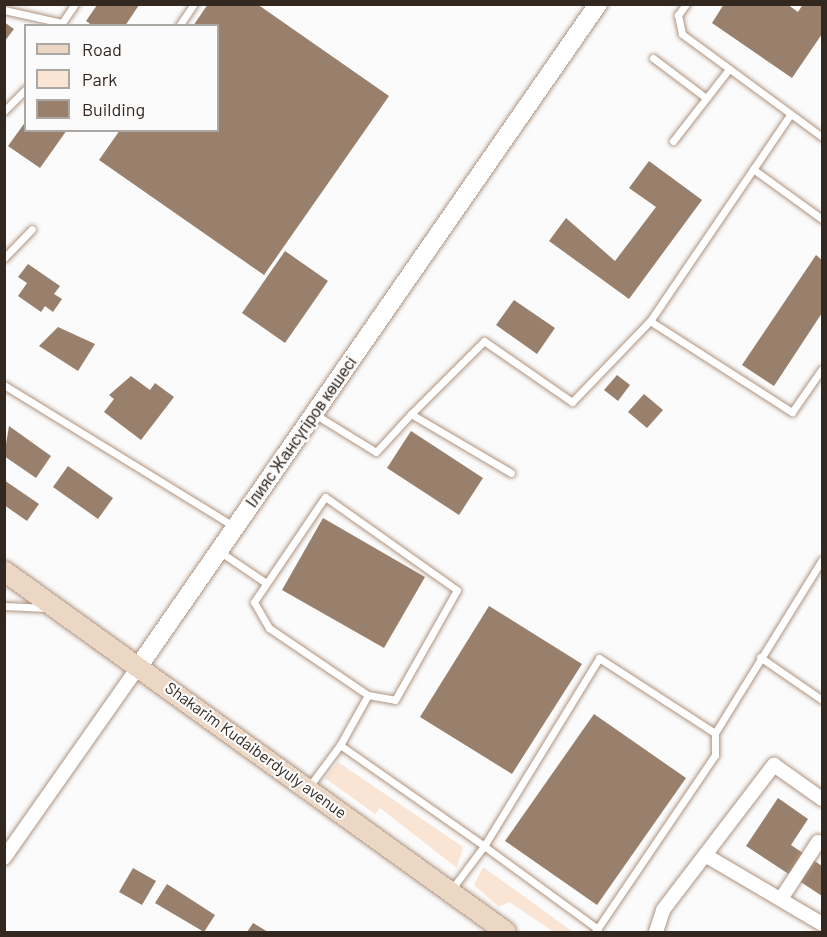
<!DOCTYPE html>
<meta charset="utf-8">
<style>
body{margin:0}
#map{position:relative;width:827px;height:937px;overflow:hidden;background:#fbfbfb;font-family:Barlow,sans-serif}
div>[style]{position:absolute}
.green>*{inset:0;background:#fae4d3}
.building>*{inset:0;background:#99806c}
.roads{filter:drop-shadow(0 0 2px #ae9480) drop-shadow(0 0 2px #ae9480)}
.service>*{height:7px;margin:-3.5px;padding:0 3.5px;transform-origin:3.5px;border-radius:3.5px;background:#fff}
.minor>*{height:14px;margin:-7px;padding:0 7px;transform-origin:7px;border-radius:7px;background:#fff}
.tertiary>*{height:18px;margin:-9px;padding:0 9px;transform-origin:9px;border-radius:9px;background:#fff}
.secondary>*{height:20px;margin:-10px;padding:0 10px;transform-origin:10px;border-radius:10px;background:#ecd7c4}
span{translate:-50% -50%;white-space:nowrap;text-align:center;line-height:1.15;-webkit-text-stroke:4.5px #fbfbfb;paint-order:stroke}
.street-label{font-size:16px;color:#332820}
.frame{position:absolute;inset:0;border:6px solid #332820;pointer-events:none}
.legend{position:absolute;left:24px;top:24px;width:195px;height:108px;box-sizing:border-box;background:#fbfbfb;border:2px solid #aba7a3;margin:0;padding:8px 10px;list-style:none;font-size:18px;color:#332820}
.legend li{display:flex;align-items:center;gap:12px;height:30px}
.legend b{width:30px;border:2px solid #aba7a3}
</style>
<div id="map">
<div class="green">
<div style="clip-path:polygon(338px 762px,463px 847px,457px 868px,380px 808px,375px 814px,325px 778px)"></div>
<div style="clip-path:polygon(483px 867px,573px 932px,554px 932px,509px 902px,499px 907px,474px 885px)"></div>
</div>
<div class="building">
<div style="clip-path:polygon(208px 4px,257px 4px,389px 96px,264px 275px,99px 160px,120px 130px,218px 130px,218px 26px,193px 26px)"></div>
<div style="clip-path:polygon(724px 4px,787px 4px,798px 12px,803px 4px,822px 4px,822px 34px,792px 78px,712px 23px)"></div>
<div style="clip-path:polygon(97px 5px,139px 5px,125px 26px,93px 26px,86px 21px)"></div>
<div style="clip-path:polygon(4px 22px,14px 29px,4px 42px)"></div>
<div style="clip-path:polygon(26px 121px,26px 130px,67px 130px,40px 168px,8px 146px)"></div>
<div style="clip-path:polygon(649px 161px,702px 200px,629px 299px,549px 241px,566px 218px,615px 261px,656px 207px,629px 188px)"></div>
<div style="clip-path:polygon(285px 251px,328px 281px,285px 343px,242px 313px)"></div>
<div style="clip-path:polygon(816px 255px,822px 260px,822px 313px,774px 386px,742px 365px)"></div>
<div style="clip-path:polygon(28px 264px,60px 286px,54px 294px,62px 299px,53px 312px,45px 306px,41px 312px,18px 296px,27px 283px,18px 277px)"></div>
<div style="clip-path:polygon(514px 300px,555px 328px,537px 354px,496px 325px)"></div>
<div style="clip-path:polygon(58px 327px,95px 344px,78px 371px,39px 346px)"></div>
<div style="clip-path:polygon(617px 375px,630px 385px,618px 401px,604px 390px)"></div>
<div style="clip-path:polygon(131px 376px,150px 390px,155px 383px,174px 397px,141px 440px,104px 412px,114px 399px,109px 395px)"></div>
<div style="clip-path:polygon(644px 394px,663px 410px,647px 428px,628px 412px)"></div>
<div style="clip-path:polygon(9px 426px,51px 456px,36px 478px,4px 456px)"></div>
<div style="clip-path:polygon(411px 431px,483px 478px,459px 515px,387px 468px)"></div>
<div style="clip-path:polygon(68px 466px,113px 498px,98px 519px,53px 487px)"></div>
<div style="clip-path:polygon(4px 480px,39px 504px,27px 521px,4px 505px)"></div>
<div style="clip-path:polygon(323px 518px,425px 577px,384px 648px,282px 590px)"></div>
<div style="clip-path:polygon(489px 606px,582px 664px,512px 774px,420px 717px)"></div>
<div style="clip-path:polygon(594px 714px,686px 778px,597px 905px,505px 841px)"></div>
<div style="clip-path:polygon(778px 798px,808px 819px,791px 845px,822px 866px,822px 896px,746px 846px)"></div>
<div style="clip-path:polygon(133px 868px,156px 881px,142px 905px,119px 892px)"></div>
<div style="clip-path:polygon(167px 884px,215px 915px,204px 932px,155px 903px)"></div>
<div style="clip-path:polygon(253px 923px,268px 932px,247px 932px)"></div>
</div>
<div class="roads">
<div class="service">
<div style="left:686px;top:4px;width:14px;rotate:126deg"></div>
<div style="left:678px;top:15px;width:19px;rotate:78deg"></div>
<div style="left:682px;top:34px;width:174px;rotate:36.3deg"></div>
<div style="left:4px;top:10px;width:59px;rotate:12.6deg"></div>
<div style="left:62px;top:23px;width:23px;rotate:-56deg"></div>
<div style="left:179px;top:26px;width:27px;rotate:-56deg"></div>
<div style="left:653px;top:58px;width:66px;rotate:37deg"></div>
<div style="left:4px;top:111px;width:31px;rotate:-45deg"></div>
<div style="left:673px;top:141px;width:91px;rotate:-52.1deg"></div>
<div style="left:753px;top:169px;width:85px;rotate:35.9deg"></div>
<div style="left:4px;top:258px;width:40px;rotate:-46deg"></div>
<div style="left:650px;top:321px;width:249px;rotate:-55.8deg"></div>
<div style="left:4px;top:385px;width:271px;rotate:31.6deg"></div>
<div style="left:411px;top:414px;width:103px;rotate:-45deg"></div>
<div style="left:484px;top:341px;width:107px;rotate:34.7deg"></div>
<div style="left:572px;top:402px;width:112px;rotate:-46.1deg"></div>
<div style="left:650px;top:321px;width:169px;rotate:32.7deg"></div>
<div style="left:792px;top:412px;width:52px;rotate:-55.1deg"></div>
<div style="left:316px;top:415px;width:70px;rotate:31.7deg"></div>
<div style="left:376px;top:452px;width:52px;rotate:-47.4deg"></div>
<div style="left:411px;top:414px;width:116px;rotate:30.5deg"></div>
<div style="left:219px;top:551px;width:57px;rotate:34.2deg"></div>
<div style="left:4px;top:606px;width:43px;rotate:2.7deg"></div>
<div style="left:760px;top:657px;width:75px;rotate:34.7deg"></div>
<div style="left:368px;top:695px;width:27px;rotate:10deg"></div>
<div style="left:395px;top:700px;width:126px;rotate:-60.6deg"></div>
<div style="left:457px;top:590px;width:161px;rotate:-144.8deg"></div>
<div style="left:325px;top:497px;width:127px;rotate:124.1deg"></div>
<div style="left:254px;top:602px;width:30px;rotate:60deg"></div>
<div style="left:269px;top:628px;width:120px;rotate:34.1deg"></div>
<div style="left:368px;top:695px;width:57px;rotate:119.2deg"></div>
<div style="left:340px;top:745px;width:176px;rotate:35deg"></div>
<div style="left:484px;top:846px;width:220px;rotate:-58.5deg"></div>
<div style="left:599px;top:658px;width:138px;rotate:32.9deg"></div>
<div style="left:715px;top:733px;width:22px;rotate:90deg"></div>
<div style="left:715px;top:755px;width:214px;rotate:124.1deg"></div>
<div style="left:715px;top:733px;width:203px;rotate:-58.3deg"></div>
<div style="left:308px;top:788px;width:54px;rotate:-53.3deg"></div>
<div style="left:451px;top:890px;width:55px;rotate:-53.1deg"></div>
<div style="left:484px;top:846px;width:141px;rotate:36.1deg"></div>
</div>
<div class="minor">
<div style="left:705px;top:855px;width:136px;rotate:30.5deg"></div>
<div style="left:4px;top:858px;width:235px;rotate:-54.9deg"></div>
<div style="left:781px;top:899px;width:68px;rotate:-57deg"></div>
<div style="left:656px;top:932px;width:23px;rotate:-72deg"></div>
<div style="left:663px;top:910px;width:183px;rotate:-52.6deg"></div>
<div style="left:774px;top:765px;width:59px;rotate:35.3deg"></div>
</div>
<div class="tertiary">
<div style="left:139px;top:666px;width:806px;rotate:-55.26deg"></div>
</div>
<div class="secondary">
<div style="left:4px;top:571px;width:618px;rotate:35.72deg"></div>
</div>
</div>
<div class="street-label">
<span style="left:301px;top:432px;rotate:-55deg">Ілияс Жансүгіров көшесі</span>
<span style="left:256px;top:750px;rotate:36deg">Shakarim Kudaiberdyuly avenue</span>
</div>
<div class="frame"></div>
<ul class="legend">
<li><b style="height:8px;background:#ecd7c4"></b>Road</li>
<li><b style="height:16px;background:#fae4d3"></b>Park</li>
<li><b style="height:16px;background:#99806c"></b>Building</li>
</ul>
</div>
